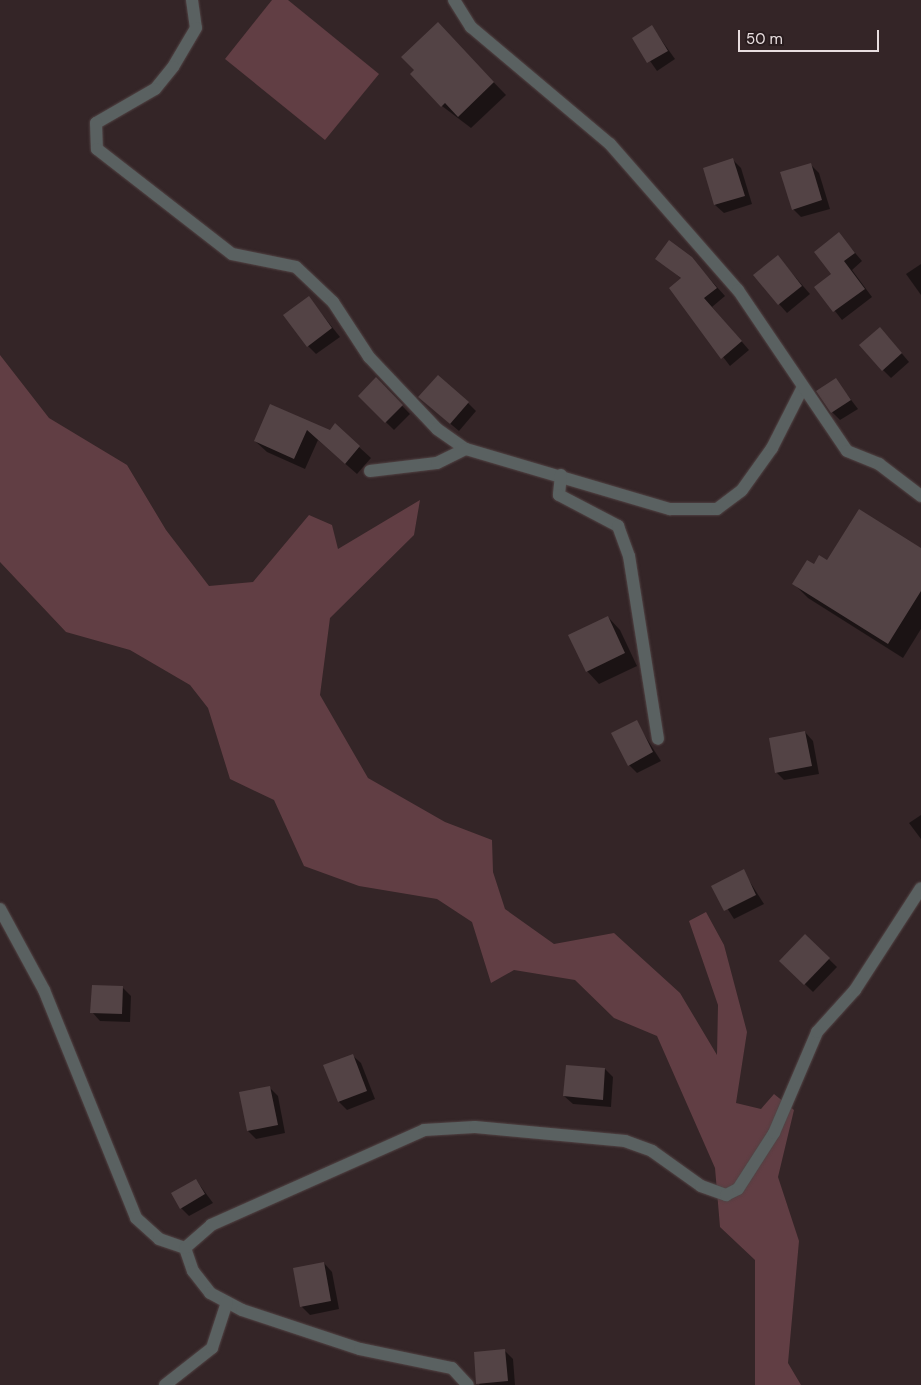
<!DOCTYPE html>
<style>
body{margin:0}
#map{position:relative;width:921px;height:1385px;overflow:hidden;background:#342527;font-family:"DM Sans",sans-serif}
div>[style]{position:absolute}
.green>*{inset:0;background:#613e44}
.shadow>*{inset:0;background:#0007}
.building>*{inset:0;background:#534345}
.roads{filter:drop-shadow(0 0 1px #514344) drop-shadow(0 0 1px #514344)}
.street>*{height:12px;margin:-6px;padding:0 6px;transform-origin:6px;border-radius:6px;background:#5a6161}
span{translate:-50% -50%;white-space:nowrap;text-align:center;line-height:1.15;-webkit-text-stroke:4.5px #291c1e;paint-order:stroke}
.scale{position:absolute;left:738px;top:30px;width:141px;height:22px;box-sizing:border-box;border:2px solid #e8dedf;border-top:0;padding-left:6px;font-size:15px;line-height:18px;white-space:nowrap;color:#e8dedf;-webkit-text-stroke:4px #291c1e;paint-order:stroke}
</style>
<div id="map">
<div class="green">
<div style="clip-path:polygon(272px 0,288px 0,379px 74px,325px 140px,225px 59px)"></div>
<div style="clip-path:polygon(0 355px,49px 418px,127px 465px,166px 530px,209px 586px,253px 582px,309px 515px,332px 525px,338px 549px,420px 500px,414px 535px,330px 618px,320px 695px,368px 778px,445px 822px,492px 840px,493px 872px,505px 909px,554px 944px,614px 933px,680px 993px,717px 1055px,718px 1005px,689px 921px,706px 912px,724px 945px,747px 1032px,736px 1103px,761px 1109px,774px 1094px,794px 1110px,778px 1177px,799px 1241px,788px 1363px,801px 1385px,755px 1385px,755px 1260px,720px 1227px,715px 1168px,657px 1036px,614px 1018px,575px 980px,514px 970px,491px 983px,472px 922px,437px 899px,359px 886px,304px 866px,274px 800px,230px 779px,208px 708px,190px 685px,130px 650px,66px 632px,0 562px)"></div>
</div>
<div class="shadow">
<div style="clip-path:polygon(652px 27px,675px 59px,657px 71px,634px 38px)"></div>
<div style="clip-path:polygon(450px 37px,506px 95px,471px 128px,442px 106px)"></div>
<div style="clip-path:polygon(733px 160px,741px 168px,752px 204px,724px 213px,715px 205px)"></div>
<div style="clip-path:polygon(810px 164px,819px 173px,830px 209px,801px 217px,793px 209px)"></div>
<div style="clip-path:polygon(839px 234px,862px 261px,852px 270px,872px 297px,842px 320px,816px 287px,833px 274px)"></div>
<div style="clip-path:polygon(777px 256px,810px 294px,787px 313px,779px 304px)"></div>
<div style="clip-path:polygon(691px 258px,725px 296px,712px 307px,749px 350px,730px 366px,670px 288px,682px 279px,657px 259px)"></div>
<div style="clip-path:polygon(921px 264px,921px 295px,906px 274px)"></div>
<div style="clip-path:polygon(309px 298px,340px 337px,316px 354px,308px 346px)"></div>
<div style="clip-path:polygon(888px 337px,909px 362px,891px 378px,883px 370px)"></div>
<div style="clip-path:polygon(376px 379px,410px 414px,394px 430px,359px 396px)"></div>
<div style="clip-path:polygon(836px 380px,858px 409px,840px 420px,832px 412px)"></div>
<div style="clip-path:polygon(468px 403px,476px 411px,459px 431px,428px 405px)"></div>
<div style="clip-path:polygon(271px 405px,330px 431px,335px 425px,371px 458px,357px 474px,318px 440px,305px 469px,267px 452px,255px 441px)"></div>
<div style="clip-path:polygon(921px 550px,921px 629px,903px 658px,808px 598px,794px 584px,814px 565px)"></div>
<div style="clip-path:polygon(608px 617px,620px 630px,637px 666px,599px 684px,587px 671px)"></div>
<div style="clip-path:polygon(636px 722px,661px 761px,637px 773px,629px 765px)"></div>
<div style="clip-path:polygon(805px 732px,813px 741px,819px 774px,784px 780px,776px 772px)"></div>
<div style="clip-path:polygon(921px 815px,921px 839px,909px 823px)"></div>
<div style="clip-path:polygon(743px 871px,764px 904px,734px 919px,713px 886px)"></div>
<div style="clip-path:polygon(805px 936px,837px 967px,813px 992px,781px 961px)"></div>
<div style="clip-path:polygon(122px 987px,131px 996px,130px 1022px,100px 1021px,92px 1012px)"></div>
<div style="clip-path:polygon(352px 1055px,361px 1063px,375px 1099px,347px 1110px,339px 1102px)"></div>
<div style="clip-path:polygon(605px 1069px,613px 1077px,611px 1107px,573px 1104px,564px 1096px)"></div>
<div style="clip-path:polygon(270px 1088px,278px 1096px,285px 1133px,256px 1139px,248px 1131px)"></div>
<div style="clip-path:polygon(196px 1180px,213px 1203px,189px 1216px,181px 1208px)"></div>
<div style="clip-path:polygon(324px 1263px,332px 1272px,339px 1309px,310px 1315px,302px 1307px,294px 1269px)"></div>
<div style="clip-path:polygon(504px 1350px,513px 1359px,515px 1385px,479px 1385px)"></div>
</div>
<div class="building">
<div style="clip-path:polygon(438px 22px,494px 82px,458px 117px,445px 103px,441px 107px,410px 74px,414px 70px,401px 57px)"></div>
<div style="clip-path:polygon(652px 25px,668px 51px,647px 63px,632px 38px)"></div>
<div style="clip-path:polygon(733px 158px,745px 196px,714px 205px,703px 168px)"></div>
<div style="clip-path:polygon(811px 163px,822px 200px,792px 210px,780px 172px)"></div>
<div style="clip-path:polygon(839px 232px,855px 253px,844px 261px,865px 289px,833px 312px,814px 287px,831px 274px,814px 252px)"></div>
<div style="clip-path:polygon(669px 240px,692px 257px,717px 288px,704px 298px,742px 341px,721px 359px,669px 288px,681px 278px,655px 259px)"></div>
<div style="clip-path:polygon(778px 255px,802px 286px,778px 305px,753px 275px)"></div>
<div style="clip-path:polygon(309px 296px,332px 328px,307px 347px,283px 315px)"></div>
<div style="clip-path:polygon(880px 327px,902px 353px,882px 371px,859px 345px)"></div>
<div style="clip-path:polygon(438px 375px,469px 402px,450px 424px,418px 397px)"></div>
<div style="clip-path:polygon(376px 377px,403px 405px,385px 423px,358px 396px)"></div>
<div style="clip-path:polygon(836px 378px,851px 400px,831px 413px,816px 391px)"></div>
<div style="clip-path:polygon(270px 404px,330px 430px,335px 423px,360px 446px,345px 464px,307px 430px,294px 459px,254px 441px)"></div>
<div style="clip-path:polygon(859px 509px,921px 548px,921px 591px,888px 644px,792px 584px,807px 560px,814px 564px,819px 555px,827px 560px)"></div>
<div style="clip-path:polygon(608px 616px,625px 653px,586px 672px,568px 635px)"></div>
<div style="clip-path:polygon(637px 720px,653px 752px,628px 766px,611px 733px)"></div>
<div style="clip-path:polygon(805px 731px,812px 766px,775px 773px,769px 738px)"></div>
<div style="clip-path:polygon(744px 869px,756px 895px,724px 911px,711px 886px)"></div>
<div style="clip-path:polygon(805px 934px,830px 958px,804px 985px,779px 961px)"></div>
<div style="clip-path:polygon(92px 985px,123px 986px,122px 1014px,90px 1013px)"></div>
<div style="clip-path:polygon(353px 1054px,367px 1091px,338px 1102px,323px 1065px)"></div>
<div style="clip-path:polygon(566px 1065px,605px 1068px,603px 1100px,563px 1096px)"></div>
<div style="clip-path:polygon(270px 1086px,278px 1125px,247px 1131px,239px 1092px)"></div>
<div style="clip-path:polygon(196px 1179px,205px 1194px,180px 1209px,171px 1193px)"></div>
<div style="clip-path:polygon(324px 1262px,331px 1301px,300px 1307px,293px 1268px)"></div>
<div style="clip-path:polygon(505px 1349px,508px 1381px,476px 1384px,474px 1352px)"></div>
</div>
<div class="roads">
<div class="street">
<div style="left:192px;top:0;width:28px;rotate:82deg"></div>
<div style="left:196px;top:28px;width:45px;rotate:120.5deg"></div>
<div style="left:173px;top:67px;width:28px;rotate:129deg"></div>
<div style="left:155px;top:89px;width:68px;rotate:150deg"></div>
<div style="left:96px;top:123px;width:26px;rotate:88deg"></div>
<div style="left:97px;top:149px;width:171px;rotate:37.9deg"></div>
<div style="left:232px;top:254px;width:65px;rotate:11.5deg"></div>
<div style="left:296px;top:267px;width:51px;rotate:43.4deg"></div>
<div style="left:333px;top:302px;width:66px;rotate:56.8deg"></div>
<div style="left:369px;top:357px;width:99px;rotate:46.6deg"></div>
<div style="left:437px;top:429px;width:35px;rotate:35deg"></div>
<div style="left:466px;top:449px;width:213px;rotate:16.4deg"></div>
<div style="left:670px;top:509px;width:47px"></div>
<div style="left:717px;top:509px;width:31px;rotate:-37deg"></div>
<div style="left:742px;top:490px;width:52px;rotate:-54.5deg"></div>
<div style="left:772px;top:448px;width:68px;rotate:-63.1deg"></div>
<div style="left:454px;top:0;width:32px;rotate:58deg"></div>
<div style="left:471px;top:27px;width:182px;rotate:40.1deg"></div>
<div style="left:610px;top:144px;width:194px;rotate:48.8deg"></div>
<div style="left:738px;top:290px;width:194px;rotate:55.9deg"></div>
<div style="left:847px;top:451px;width:35px;rotate:22deg"></div>
<div style="left:879px;top:464px;width:53px;rotate:37.3deg"></div>
<div style="left:370px;top:471px;width:67px;rotate:-6.8deg"></div>
<div style="left:437px;top:463px;width:32px;rotate:-26deg"></div>
<div style="left:561px;top:475px;width:20px;rotate:96deg"></div>
<div style="left:559px;top:495px;width:67px;rotate:27.7deg"></div>
<div style="left:618px;top:526px;width:32px;rotate:70deg"></div>
<div style="left:629px;top:556px;width:185px;rotate:81deg"></div>
<div style="left:0;top:909px;width:92px;rotate:61.5deg"></div>
<div style="left:44px;top:990px;width:246px;rotate:68deg"></div>
<div style="left:136px;top:1218px;width:31px;rotate:42deg"></div>
<div style="left:159px;top:1239px;width:28px;rotate:19deg"></div>
<div style="left:185px;top:1248px;width:24px;rotate:71deg"></div>
<div style="left:193px;top:1271px;width:28px;rotate:52deg"></div>
<div style="left:210px;top:1293px;width:36px;rotate:28deg"></div>
<div style="left:242px;top:1310px;width:124px;rotate:18.3deg"></div>
<div style="left:360px;top:1349px;width:94px;rotate:11.7deg"></div>
<div style="left:452px;top:1368px;width:23px;rotate:47deg"></div>
<div style="left:185px;top:1248px;width:35px;rotate:-41deg"></div>
<div style="left:211px;top:1225px;width:233px;rotate:-24deg"></div>
<div style="left:424px;top:1130px;width:51px;rotate:-3.4deg"></div>
<div style="left:475px;top:1127px;width:151px;rotate:5.3deg"></div>
<div style="left:625px;top:1141px;width:29px;rotate:20deg"></div>
<div style="left:652px;top:1151px;width:60px;rotate:35.5deg"></div>
<div style="left:701px;top:1186px;width:27px;rotate:20deg"></div>
<div style="left:726px;top:1195px;width:13px;rotate:-27deg"></div>
<div style="left:738px;top:1189px;width:67px;rotate:-57.3deg"></div>
<div style="left:774px;top:1133px;width:110px;rotate:-66.9deg"></div>
<div style="left:817px;top:1032px;width:57px;rotate:-47.9deg"></div>
<div style="left:855px;top:990px;width:121px;rotate:-57.1deg"></div>
<div style="left:165px;top:1385px;width:60px;rotate:-38.2deg"></div>
<div style="left:212px;top:1348px;width:48px;rotate:-71.9deg"></div>
</div>
</div>
<div class="scale">50 m</div>
</div>
